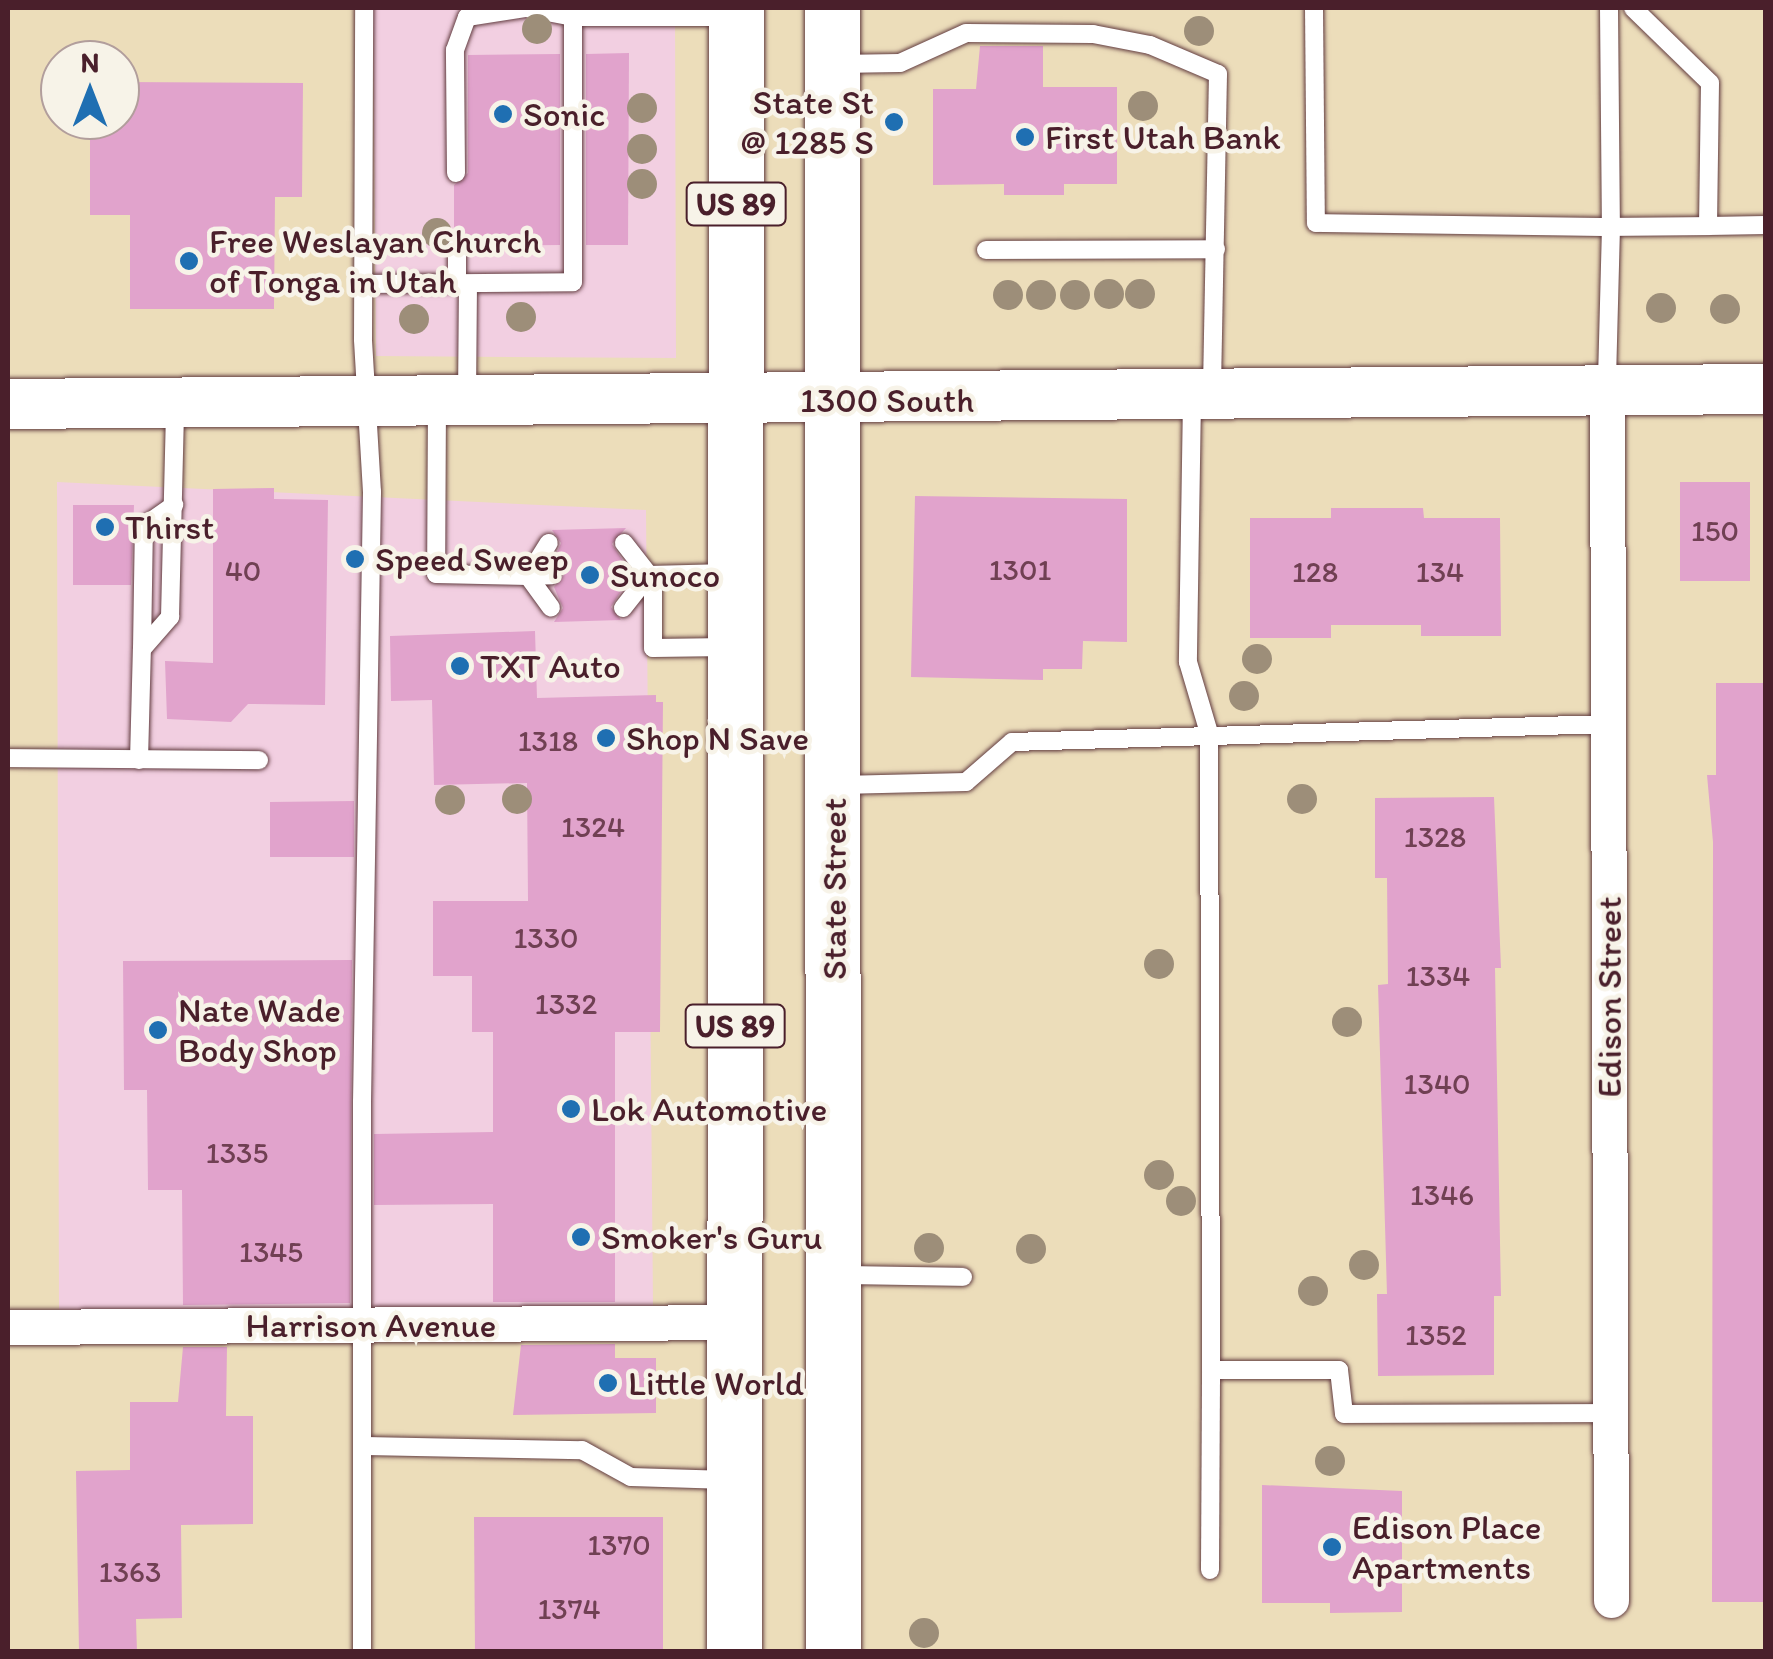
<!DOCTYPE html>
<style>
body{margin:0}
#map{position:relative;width:1773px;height:1659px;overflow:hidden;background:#ecddba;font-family:Itim,sans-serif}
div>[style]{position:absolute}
.built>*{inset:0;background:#f2cfe1}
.building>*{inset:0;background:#e1a3cc}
.roads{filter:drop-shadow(0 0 2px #623c40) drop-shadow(0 0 2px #623c40)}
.lane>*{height:18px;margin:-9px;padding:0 9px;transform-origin:9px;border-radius:9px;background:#fff}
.street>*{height:35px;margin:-17.5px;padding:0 17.5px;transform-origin:17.5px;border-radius:17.5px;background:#fff}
.secondary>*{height:50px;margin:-25px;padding:0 25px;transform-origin:25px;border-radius:25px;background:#fff}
.primary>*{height:55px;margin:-27.5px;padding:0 27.5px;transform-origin:27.5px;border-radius:27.5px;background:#fff}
.trees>*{width:30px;height:30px;margin:-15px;border-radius:50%;background:#9d8e79}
.dots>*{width:28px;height:28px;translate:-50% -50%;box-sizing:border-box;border:5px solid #f7f3e8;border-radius:50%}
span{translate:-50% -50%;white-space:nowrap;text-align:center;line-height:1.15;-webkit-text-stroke:9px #f7f3e8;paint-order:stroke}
.number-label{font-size:30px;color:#704053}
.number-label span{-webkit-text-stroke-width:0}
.shield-label span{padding:2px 8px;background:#f7f3e8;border:2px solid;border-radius:8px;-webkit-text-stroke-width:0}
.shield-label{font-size:32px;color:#4a1f2b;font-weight:700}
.poi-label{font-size:35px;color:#4a1f2b}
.right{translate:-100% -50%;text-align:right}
.left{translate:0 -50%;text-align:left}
.street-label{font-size:35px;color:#4a1f2b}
.frame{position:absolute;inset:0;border:10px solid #4a1f2b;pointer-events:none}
.north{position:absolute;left:40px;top:40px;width:100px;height:100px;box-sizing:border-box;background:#f7f3e8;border:2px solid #b29e9c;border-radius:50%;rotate:0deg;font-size:28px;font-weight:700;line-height:40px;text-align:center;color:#4a1f2b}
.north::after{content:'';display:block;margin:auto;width:35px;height:45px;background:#1f6fb2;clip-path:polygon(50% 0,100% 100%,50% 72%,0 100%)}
</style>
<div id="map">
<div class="built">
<div style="clip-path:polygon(373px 8px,675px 8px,676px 358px,376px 356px)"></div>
<div style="clip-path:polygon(57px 482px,646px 510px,653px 1307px,59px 1310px)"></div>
</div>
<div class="building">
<div style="clip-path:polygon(980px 46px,1043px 46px,1043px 87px,1117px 87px,1117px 184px,1064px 184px,1064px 195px,1004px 195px,1004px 184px,933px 185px,933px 89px,976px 89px)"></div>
<div style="clip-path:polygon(629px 53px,628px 245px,586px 245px,586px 54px)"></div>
<div style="clip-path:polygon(560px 54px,560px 245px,470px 246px,454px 234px,454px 185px,468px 173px,468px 55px)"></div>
<div style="clip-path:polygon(120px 82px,303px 83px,302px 197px,275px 197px,274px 309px,130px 309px,130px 215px,90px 215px,90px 120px,120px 120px)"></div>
<div style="clip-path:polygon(1680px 482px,1750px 482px,1750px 581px,1680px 581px)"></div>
<div style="clip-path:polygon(274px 488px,274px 499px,328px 500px,325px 705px,248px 704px,231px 722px,167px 719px,165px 661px,213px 663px,213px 489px)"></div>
<div style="clip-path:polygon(915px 496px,1127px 499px,1127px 642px,1083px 641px,1082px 669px,1043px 669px,1043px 680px,911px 677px)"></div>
<div style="clip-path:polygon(73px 505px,134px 505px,131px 585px,73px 585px)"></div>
<div style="clip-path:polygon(1331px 508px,1423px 508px,1424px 518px,1500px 518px,1501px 636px,1421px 636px,1421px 625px,1331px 625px,1331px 638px,1250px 638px,1250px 518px,1331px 518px)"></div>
<div style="clip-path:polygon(626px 528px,612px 544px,627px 567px,627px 582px,611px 607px,621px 620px,554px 622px,563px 608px,554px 587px,564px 575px,553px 563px,561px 543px,552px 530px)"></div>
<div style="clip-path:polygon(535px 631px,537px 698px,656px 695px,656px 702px,663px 702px,660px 1032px,615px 1032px,615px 1302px,493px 1302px,493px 1204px,374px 1205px,374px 1134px,493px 1132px,493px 1032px,472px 1032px,472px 976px,433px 976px,433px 901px,528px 901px,527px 783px,434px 785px,432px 700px,391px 701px,390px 636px)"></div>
<div style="clip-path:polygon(1716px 683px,1766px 683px,1766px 1602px,1712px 1602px,1713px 842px,1707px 775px,1716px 775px)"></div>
<div style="clip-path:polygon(1494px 797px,1501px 968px,1495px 968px,1501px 1296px,1494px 1296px,1494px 1375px,1378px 1376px,1377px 1294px,1387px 1294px,1378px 985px,1388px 984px,1387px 878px,1375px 878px,1375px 798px)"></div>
<div style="clip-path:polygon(354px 801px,354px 857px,270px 857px,270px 802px)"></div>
<div style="clip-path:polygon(352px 960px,350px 1303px,183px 1305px,182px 1190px,148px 1190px,147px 1090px,124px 1090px,123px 961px)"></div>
<div style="clip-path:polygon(615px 1344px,615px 1358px,656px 1358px,656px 1413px,513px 1415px,521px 1345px)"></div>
<div style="clip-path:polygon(183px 1347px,227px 1347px,226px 1416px,253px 1416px,253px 1524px,181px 1525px,182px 1618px,136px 1619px,137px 1652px,79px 1652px,76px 1471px,130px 1470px,130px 1402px,178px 1402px)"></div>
<div style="clip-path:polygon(1262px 1485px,1402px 1491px,1402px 1612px,1330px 1613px,1330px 1603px,1262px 1603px)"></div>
<div style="clip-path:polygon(474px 1517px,663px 1517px,663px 1652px,475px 1652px)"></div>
</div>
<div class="roads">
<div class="lane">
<div style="left:1314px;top:8px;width:215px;rotate:89.5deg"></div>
<div style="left:1316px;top:223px;width:295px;rotate:0.8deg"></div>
<div style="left:1611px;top:227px;width:158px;rotate:91.5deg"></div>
<div style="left:1609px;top:8px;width:219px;rotate:89.5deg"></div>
<div style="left:1611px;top:227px;width:97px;rotate:-0.6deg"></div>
<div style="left:1633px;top:8px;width:107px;rotate:44.2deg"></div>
<div style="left:1710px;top:83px;width:143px;rotate:90.8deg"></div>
<div style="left:1708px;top:226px;width:58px;rotate:-1deg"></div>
<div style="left:837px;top:64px;width:63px;rotate:-0.9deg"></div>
<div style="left:900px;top:63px;width:72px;rotate:-24.4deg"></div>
<div style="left:966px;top:33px;width:127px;rotate:0.5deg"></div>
<div style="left:1093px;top:34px;width:58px;rotate:10.9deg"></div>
<div style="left:1150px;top:45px;width:74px;rotate:23.1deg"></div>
<div style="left:1218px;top:74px;width:318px;rotate:91.1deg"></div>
<div style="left:456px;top:173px;width:123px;rotate:-90.5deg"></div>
<div style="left:455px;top:50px;width:35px;rotate:-70deg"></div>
<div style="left:467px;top:17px;width:60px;rotate:-8.7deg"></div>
<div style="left:526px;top:8px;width:48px;rotate:10.8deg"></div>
<div style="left:573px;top:17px;width:156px"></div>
<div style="left:457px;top:246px;width:38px;rotate:90deg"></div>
<div style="left:986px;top:250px;width:230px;rotate:-0.2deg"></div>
<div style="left:363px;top:284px;width:210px;rotate:-0.5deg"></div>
<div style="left:573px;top:282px;width:274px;rotate:-90deg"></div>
<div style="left:467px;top:398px;width:114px;rotate:-89.5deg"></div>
<div style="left:1192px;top:399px;width:263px;rotate:90.9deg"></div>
<div style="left:1188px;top:662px;width:74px;rotate:73.5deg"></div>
<div style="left:1209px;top:733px;width:637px;rotate:89.82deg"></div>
<div style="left:1211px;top:1370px;width:128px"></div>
<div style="left:1339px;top:1370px;width:44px;rotate:83.5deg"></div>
<div style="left:1344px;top:1414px;width:267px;rotate:-0.2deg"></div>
<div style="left:437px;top:402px;width:172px;rotate:90.3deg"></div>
<div style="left:436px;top:574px;width:92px;rotate:1.2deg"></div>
<div style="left:528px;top:576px;width:39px;rotate:-58deg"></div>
<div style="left:624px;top:543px;width:41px;rotate:52deg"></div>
<div style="left:649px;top:575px;width:79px;rotate:-1.5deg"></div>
<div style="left:653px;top:575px;width:73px;rotate:90deg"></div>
<div style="left:653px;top:648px;width:76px;rotate:-0.8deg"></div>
<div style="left:528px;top:576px;width:39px;rotate:54deg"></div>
<div style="left:528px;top:576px;width:24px;rotate:-2deg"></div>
<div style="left:623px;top:608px;width:42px;rotate:-51.8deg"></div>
<div style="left:142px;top:649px;width:123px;rotate:-89.1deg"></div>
<div style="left:144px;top:526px;width:37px;rotate:-35deg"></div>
<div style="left:8px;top:758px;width:251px;rotate:0.5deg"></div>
<div style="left:139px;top:760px;width:111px;rotate:-88.5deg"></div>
<div style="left:142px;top:649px;width:43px;rotate:-48.8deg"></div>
<div style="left:170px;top:617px;width:211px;rotate:-88.6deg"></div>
<div style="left:840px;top:785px;width:126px;rotate:-1.4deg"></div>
<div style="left:966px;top:782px;width:61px;rotate:-41deg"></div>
<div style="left:1012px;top:742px;width:596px;rotate:-1.73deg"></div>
<div style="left:839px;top:1275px;width:124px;rotate:0.9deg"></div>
<div style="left:365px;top:1446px;width:217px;rotate:1.1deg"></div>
<div style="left:582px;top:1450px;width:56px;rotate:28.9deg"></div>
<div style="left:631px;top:1477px;width:97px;rotate:1.8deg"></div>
<div style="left:1210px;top:1570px;width:200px;rotate:-89.7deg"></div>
<div style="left:362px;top:1652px;width:550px;rotate:-90deg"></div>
<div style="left:362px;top:1102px;width:610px;rotate:-89.06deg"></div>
<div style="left:372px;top:492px;width:153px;rotate:-93.4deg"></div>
<div style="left:363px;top:339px;width:331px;rotate:-89.8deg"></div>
</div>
<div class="street">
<div style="left:1607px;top:393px;width:1207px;rotate:89.81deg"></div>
<div style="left:8px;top:1327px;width:727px;rotate:-0.39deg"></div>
</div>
<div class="secondary">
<div style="left:8px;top:404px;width:1758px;rotate:-0.49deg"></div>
</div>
<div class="primary">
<div style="left:832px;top:8px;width:1644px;rotate:89.97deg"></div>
<div style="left:734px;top:1652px;width:1644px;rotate:-89.93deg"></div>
</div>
</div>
<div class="trees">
<div style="left:537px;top:29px"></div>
<div style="left:1199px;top:31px"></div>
<div style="left:1143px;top:106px"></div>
<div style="left:642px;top:108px"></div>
<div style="left:642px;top:149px"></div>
<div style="left:642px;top:184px"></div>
<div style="left:437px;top:233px"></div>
<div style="left:1109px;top:294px"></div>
<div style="left:1140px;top:294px"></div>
<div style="left:1008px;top:295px"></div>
<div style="left:1041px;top:295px"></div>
<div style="left:1075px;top:295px"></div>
<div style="left:1661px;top:308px"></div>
<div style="left:1725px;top:309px"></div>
<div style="left:521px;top:317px"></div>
<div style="left:414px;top:319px"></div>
<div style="left:1257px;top:659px"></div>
<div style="left:1244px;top:696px"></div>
<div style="left:517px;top:799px"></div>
<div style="left:1302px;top:799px"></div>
<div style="left:450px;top:800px"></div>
<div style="left:1159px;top:964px"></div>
<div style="left:1347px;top:1022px"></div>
<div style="left:1159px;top:1175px"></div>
<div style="left:1181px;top:1201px"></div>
<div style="left:929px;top:1248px"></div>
<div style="left:1031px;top:1249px"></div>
<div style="left:1364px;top:1265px"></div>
<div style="left:1313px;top:1291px"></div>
<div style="left:1330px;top:1461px"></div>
<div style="left:924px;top:1633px"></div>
</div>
<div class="dots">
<div style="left:503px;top:114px;background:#1f6fb2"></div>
<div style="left:894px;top:122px;background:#1f6fb2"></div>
<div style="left:1025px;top:137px;background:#1f6fb2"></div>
<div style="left:189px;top:261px;background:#1f6fb2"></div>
<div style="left:105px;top:527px;background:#1f6fb2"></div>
<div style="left:355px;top:559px;background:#1f6fb2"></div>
<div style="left:590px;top:575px;background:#1f6fb2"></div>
<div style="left:460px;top:666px;background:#1f6fb2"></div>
<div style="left:606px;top:738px;background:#1f6fb2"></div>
<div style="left:158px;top:1030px;background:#1f6fb2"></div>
<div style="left:571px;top:1109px;background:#1f6fb2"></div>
<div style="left:581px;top:1237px;background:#1f6fb2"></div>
<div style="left:608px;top:1383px;background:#1f6fb2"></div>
<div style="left:1332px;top:1547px;background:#1f6fb2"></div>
</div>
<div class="number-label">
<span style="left:1715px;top:531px">150</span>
<span style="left:1020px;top:570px">1301</span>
<span style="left:243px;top:571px">40</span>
<span style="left:1315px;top:572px">128</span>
<span style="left:1440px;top:572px">134</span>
<span style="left:548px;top:741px">1318</span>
<span style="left:593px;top:827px">1324</span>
<span style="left:1435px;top:837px">1328</span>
<span style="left:546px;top:938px">1330</span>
<span style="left:1438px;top:976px">1334</span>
<span style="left:566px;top:1004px">1332</span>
<span style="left:1437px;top:1084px">1340</span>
<span style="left:237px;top:1153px">1335</span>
<span style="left:1442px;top:1195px">1346</span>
<span style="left:271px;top:1252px">1345</span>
<span style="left:1436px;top:1335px">1352</span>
<span style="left:619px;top:1545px">1370</span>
<span style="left:130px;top:1572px">1363</span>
<span style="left:569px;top:1609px">1374</span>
</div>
<div class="shield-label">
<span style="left:736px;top:204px">US 89</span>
<span style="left:735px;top:1026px">US 89</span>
</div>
<div class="poi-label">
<span class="right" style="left:874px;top:122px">State St<br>@ 1285 S</span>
<span class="left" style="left:523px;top:114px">Sonic</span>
<span class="left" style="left:1045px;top:137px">First Utah Bank</span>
<span class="left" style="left:209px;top:261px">Free Weslayan Church<br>of Tonga in Utah</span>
<span class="left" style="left:125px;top:527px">Thirst</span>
<span class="left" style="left:375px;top:559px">Speed Sweep</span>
<span class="left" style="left:610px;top:575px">Sunoco</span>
<span class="left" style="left:480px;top:666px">TXT Auto</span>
<span class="left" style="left:626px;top:738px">Shop N Save</span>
<span class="left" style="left:178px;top:1030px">Nate Wade<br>Body Shop</span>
<span class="left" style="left:591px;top:1109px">Lok Automotive</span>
<span class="left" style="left:601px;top:1237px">Smoker's Guru</span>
<span class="left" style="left:628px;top:1383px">Little World</span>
<span class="left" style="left:1352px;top:1547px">Edison Place<br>Apartments</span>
</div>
<div class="street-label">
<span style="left:887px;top:400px">1300 South</span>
<span style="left:834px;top:889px;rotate:-90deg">State Street</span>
<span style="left:1609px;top:997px;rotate:-90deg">Edison Street</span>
<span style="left:371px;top:1325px">Harrison Avenue</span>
</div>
<div class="frame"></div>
<div class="north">N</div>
</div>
